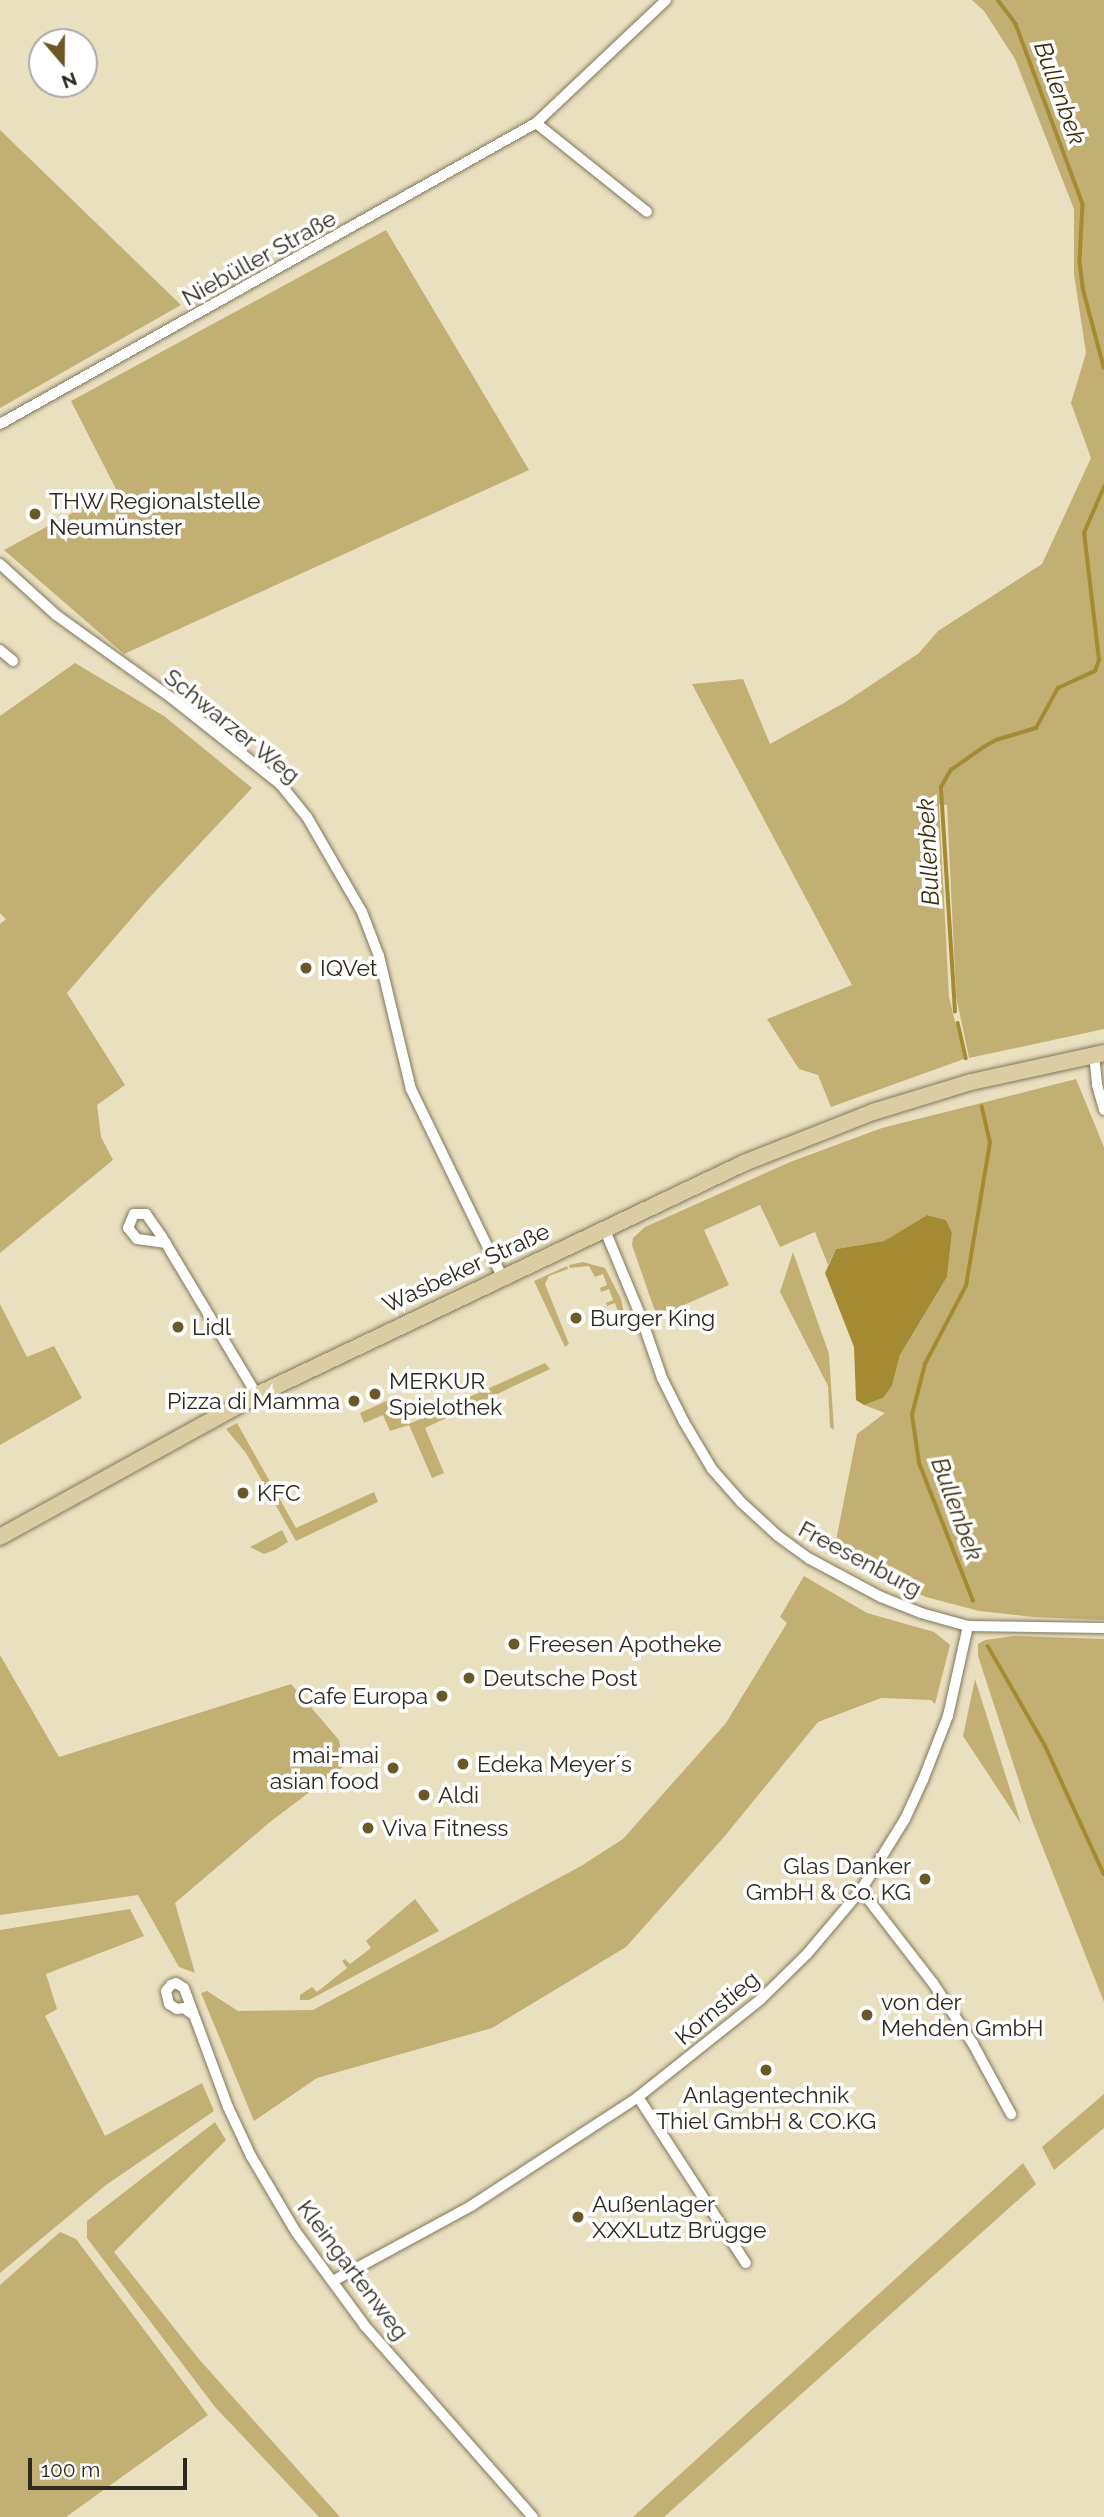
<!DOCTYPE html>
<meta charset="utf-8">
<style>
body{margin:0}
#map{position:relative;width:1104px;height:2517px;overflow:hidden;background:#e9e0c0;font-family:Raleway,sans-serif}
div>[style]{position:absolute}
.green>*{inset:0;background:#c1af74}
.water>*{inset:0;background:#a48b33}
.stream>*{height:3.5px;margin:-1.75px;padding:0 1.75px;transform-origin:1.75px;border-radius:1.75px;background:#a48b33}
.roads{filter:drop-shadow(0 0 2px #80775a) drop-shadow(0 0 2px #80775a)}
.street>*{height:10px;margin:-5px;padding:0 5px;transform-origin:5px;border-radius:5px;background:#fff}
.primary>*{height:16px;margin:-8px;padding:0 8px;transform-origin:8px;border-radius:8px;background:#dacda2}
.dots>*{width:19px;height:19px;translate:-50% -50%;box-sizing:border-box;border:4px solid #fff;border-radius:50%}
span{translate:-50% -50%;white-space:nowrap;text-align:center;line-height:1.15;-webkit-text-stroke:7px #fff;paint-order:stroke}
.street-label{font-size:23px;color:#2c291d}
.poi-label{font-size:23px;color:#2c291d}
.left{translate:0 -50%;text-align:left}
.right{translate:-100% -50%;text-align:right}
.water-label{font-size:24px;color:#382d06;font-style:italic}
.north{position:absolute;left:28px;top:28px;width:70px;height:70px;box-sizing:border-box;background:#fff;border:2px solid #aba9a5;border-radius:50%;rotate:160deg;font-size:19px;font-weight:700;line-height:28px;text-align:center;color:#2c291d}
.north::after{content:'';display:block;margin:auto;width:24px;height:32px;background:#685926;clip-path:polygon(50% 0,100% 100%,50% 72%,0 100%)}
.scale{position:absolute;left:28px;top:2458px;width:159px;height:32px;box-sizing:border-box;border:4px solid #2c291d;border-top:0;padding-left:9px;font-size:21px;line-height:24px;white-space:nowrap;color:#2c291d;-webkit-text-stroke:5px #fff;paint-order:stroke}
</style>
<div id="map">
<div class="green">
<div style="clip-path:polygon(972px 0,1104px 0,1104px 1029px,969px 1058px,956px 996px,947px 805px,939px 804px,949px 997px,964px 1059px,831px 1107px,818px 1075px,799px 1069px,767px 1019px,852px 985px,692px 684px,743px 679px,770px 744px,844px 703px,919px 653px,938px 631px,1042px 564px,1091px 458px,1071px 403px,1086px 353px,1074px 274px,1074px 209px,1015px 59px,984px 11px)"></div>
<div style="clip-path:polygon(0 130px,181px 305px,0 408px)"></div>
<div style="clip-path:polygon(386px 230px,529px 470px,124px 654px,4px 550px,116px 489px,71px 401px)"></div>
<div style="clip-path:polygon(75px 663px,164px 716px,252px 788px,149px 898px,67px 993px,125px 1085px,97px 1105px,101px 1137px,113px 1160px,0 1253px,0 924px,6px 919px,0 913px,0 716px)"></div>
<div style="clip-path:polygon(1076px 1079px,1104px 1147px,1104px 1620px,1033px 1617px,979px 1611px,926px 1597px,833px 1556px,857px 1434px,885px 1413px,864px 1405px,883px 1398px,892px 1386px,900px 1355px,947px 1277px,952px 1233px,946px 1220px,927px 1215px,884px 1241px,836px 1249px,828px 1265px,815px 1232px,780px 1247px,760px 1205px,704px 1230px,729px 1285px,657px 1317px,632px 1245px,633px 1238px,645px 1227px,790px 1162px,882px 1128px)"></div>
<div style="clip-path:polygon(793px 1252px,829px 1354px,834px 1430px,830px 1427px,828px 1386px,780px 1292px)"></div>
<div style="clip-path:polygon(583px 1262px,605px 1268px,621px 1299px,625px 1318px,617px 1321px,612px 1317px,619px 1314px,615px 1303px,607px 1306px,606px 1303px,613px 1300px,609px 1289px,601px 1292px,600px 1288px,607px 1285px,603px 1274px,595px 1277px,589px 1266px,570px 1268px,569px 1265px)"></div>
<div style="clip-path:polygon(567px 1266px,568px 1269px,549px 1276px,545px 1284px,569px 1344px,565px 1347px,534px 1281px)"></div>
<div style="clip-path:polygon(0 1304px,27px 1357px,54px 1346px,82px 1398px,0 1445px)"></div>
<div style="clip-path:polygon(545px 1363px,550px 1369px,425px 1428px,444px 1473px,432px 1478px,409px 1425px,390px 1431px,383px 1415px,364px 1423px,360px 1413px,395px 1397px,409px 1424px)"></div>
<div style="clip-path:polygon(237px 1423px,296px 1528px,374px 1492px,378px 1502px,296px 1541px,246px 1453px,226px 1429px)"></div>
<div style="clip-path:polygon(282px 1530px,288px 1542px,275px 1550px,264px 1554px,250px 1547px)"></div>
<div style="clip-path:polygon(804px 1576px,867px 1613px,934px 1632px,950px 1645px,935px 1704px,931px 1700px,881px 1698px,818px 1722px,724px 1837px,626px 1947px,492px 2028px,317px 2078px,254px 2121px,201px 1993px,207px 1991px,238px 2011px,313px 2010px,581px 1866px,623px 1839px,726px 1723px,787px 1623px,780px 1617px)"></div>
<div style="clip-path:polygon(1014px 1636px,1104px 1639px,1104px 2002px,1031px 1818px,978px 1656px,978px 1644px,985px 1640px)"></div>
<div style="clip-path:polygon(0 1655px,59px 1757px,291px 1684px,339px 1740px,344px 1766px,270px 1822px,175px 1903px,195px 1973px,179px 1967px,138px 1895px,0 1915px)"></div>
<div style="clip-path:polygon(975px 1679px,1021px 1824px,963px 1736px)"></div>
<div style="clip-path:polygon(415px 1899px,439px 1931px,309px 2000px,300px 2000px,300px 1995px,312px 1987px,317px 1992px,347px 1968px,342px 1961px,345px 1959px,350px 1964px,371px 1948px,366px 1941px)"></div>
<div style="clip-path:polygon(130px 1909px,144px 1936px,46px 1974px,57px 2009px,45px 2016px,105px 2136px,202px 2083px,214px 2111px,106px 2185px,0 2273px,0 1930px)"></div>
<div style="clip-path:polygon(1104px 2094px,1104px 2128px,1054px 2170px,1042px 2147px)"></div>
<div style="clip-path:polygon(215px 2122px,226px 2140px,114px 2252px,198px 2358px,340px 2517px,319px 2517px,215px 2407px,87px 2238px,87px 2221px)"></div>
<div style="clip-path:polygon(1023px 2163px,1036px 2184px,664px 2517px,633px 2517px)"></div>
<div style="clip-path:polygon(60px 2232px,76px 2239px,208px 2415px,66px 2517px,0 2517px,0 2285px)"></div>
</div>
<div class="water">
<div style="clip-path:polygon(927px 1215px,946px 1220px,952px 1233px,947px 1277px,900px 1355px,892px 1386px,883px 1398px,864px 1405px,856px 1400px,854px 1347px,825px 1273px,836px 1249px,884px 1241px)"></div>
</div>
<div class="stream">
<div style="left:998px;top:0;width:30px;rotate:53deg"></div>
<div style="left:1016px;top:24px;width:192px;rotate:69.6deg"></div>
<div style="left:1083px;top:204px;width:58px;rotate:93deg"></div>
<div style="left:1080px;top:262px;width:26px;rotate:83deg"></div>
<div style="left:1083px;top:288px;width:82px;rotate:75.1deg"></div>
<div style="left:955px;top:1012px;width:225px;rotate:-93.6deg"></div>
<div style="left:941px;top:787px;width:20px;rotate:-60deg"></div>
<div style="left:951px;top:770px;width:38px;rotate:-35deg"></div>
<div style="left:982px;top:748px;width:16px;rotate:-30deg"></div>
<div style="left:996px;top:740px;width:42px;rotate:-16.7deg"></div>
<div style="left:1036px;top:728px;width:46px;rotate:-61.2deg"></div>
<div style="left:1058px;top:688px;width:41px;rotate:-24.7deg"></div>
<div style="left:1095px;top:671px;width:12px;rotate:-70deg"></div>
<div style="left:1099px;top:660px;width:128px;rotate:-96.7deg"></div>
<div style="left:1084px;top:533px;width:50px;rotate:-66.5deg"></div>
<div style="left:958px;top:1023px;width:36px;rotate:77deg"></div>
<div style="left:973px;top:1601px;width:148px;rotate:-111.4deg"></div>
<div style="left:919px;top:1463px;width:49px;rotate:-98.3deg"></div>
<div style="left:912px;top:1415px;width:53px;rotate:-75.7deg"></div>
<div style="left:925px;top:1364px;width:88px;rotate:-62.3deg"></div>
<div style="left:966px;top:1286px;width:145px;rotate:-80.5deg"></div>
<div style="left:990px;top:1143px;width:37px;rotate:-103deg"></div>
<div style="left:988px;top:1646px;width:114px;rotate:60.1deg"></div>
<div style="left:1045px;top:1745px;width:142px;rotate:65.4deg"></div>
</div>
<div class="roads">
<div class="street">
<div style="left:536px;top:123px;width:142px;rotate:38.7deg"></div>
<div style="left:0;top:424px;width:615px;rotate:-29.32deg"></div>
<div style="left:536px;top:123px;width:179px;rotate:-43.4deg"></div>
<div style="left:0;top:564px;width:76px;rotate:42.3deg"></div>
<div style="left:56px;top:615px;width:144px;rotate:35.7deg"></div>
<div style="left:173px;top:699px;width:138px;rotate:38.5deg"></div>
<div style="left:281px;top:785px;width:41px;rotate:50.9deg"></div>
<div style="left:307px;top:817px;width:110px;rotate:59.9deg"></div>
<div style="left:362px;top:912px;width:47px;rotate:68.9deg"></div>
<div style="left:379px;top:956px;width:137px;rotate:76.5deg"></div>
<div style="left:411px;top:1089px;width:208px;rotate:64.1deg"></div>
<div style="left:0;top:650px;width:17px;rotate:40deg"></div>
<div style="left:1094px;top:1055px;width:30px;rotate:84deg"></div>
<div style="left:1097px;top:1085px;width:26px;rotate:74deg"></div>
<div style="left:604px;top:1228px;width:96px;rotate:67.4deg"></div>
<div style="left:641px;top:1317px;width:65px;rotate:71deg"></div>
<div style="left:662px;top:1378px;width:49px;rotate:63.4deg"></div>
<div style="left:684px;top:1422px;width:55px;rotate:59.2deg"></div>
<div style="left:712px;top:1469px;width:44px;rotate:48.7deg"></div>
<div style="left:741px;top:1502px;width:50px;rotate:42.6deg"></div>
<div style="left:778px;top:1536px;width:39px;rotate:36deg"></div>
<div style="left:810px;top:1559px;width:81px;rotate:28.2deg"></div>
<div style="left:881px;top:1597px;width:43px;rotate:21.8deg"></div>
<div style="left:921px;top:1613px;width:49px;rotate:15.5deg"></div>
<div style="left:968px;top:1626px;width:136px;rotate:0.8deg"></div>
<div style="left:166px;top:1243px;width:29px;rotate:-172deg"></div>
<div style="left:137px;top:1239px;width:14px;rotate:-129deg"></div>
<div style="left:128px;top:1228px;width:15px;rotate:-67deg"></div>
<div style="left:134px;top:1214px;width:12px"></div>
<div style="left:146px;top:1214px;width:28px;rotate:55deg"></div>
<div style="left:162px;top:1237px;width:184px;rotate:59deg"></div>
<div style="left:861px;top:1890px;width:118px;rotate:52.3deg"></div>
<div style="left:933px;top:1983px;width:73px;rotate:56.7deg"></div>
<div style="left:973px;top:2044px;width:80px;rotate:61.5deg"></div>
<div style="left:192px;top:2014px;width:10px;rotate:-143deg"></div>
<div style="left:184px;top:2008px;width:7px;rotate:172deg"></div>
<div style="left:177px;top:2009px;width:9px;rotate:-148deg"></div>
<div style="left:169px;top:2004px;width:13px;rotate:-103deg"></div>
<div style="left:166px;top:1991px;width:8px;rotate:-50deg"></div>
<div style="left:171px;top:1985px;width:5px;rotate:-22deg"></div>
<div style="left:176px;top:1983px;width:9px;rotate:32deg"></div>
<div style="left:184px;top:1988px;width:127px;rotate:69.7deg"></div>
<div style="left:228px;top:2107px;width:54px;rotate:64.9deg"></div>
<div style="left:251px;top:2156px;width:88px;rotate:59.4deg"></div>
<div style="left:296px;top:2232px;width:117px;rotate:53.7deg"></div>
<div style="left:365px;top:2326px;width:254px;rotate:48.7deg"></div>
<div style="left:638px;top:2097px;width:198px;rotate:57deg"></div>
<div style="left:333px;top:2281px;width:157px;rotate:-28.5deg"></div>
<div style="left:471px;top:2206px;width:199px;rotate:-33.1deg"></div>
<div style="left:638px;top:2097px;width:157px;rotate:-38.5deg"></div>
<div style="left:761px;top:1999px;width:64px;rotate:-44.4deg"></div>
<div style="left:807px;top:1954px;width:84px;rotate:-49.8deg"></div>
<div style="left:861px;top:1890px;width:84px;rotate:-58.2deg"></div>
<div style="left:905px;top:1819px;width:43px;rotate:-65.2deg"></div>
<div style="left:923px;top:1780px;width:69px;rotate:-68.7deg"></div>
<div style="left:948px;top:1716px;width:92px;rotate:-77.5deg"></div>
</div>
<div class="primary">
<div style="left:0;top:1537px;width:294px;rotate:-28.9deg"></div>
<div style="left:257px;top:1395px;width:539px;rotate:-25.47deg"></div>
<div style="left:744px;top:1163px;width:139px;rotate:-21.6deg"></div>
<div style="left:873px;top:1112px;width:102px;rotate:-17deg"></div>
<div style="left:971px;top:1082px;width:136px;rotate:-12.3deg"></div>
</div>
</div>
<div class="dots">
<div style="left:35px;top:514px;background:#685926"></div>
<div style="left:306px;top:968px;background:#685926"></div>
<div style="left:576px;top:1318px;background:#685926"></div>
<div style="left:178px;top:1327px;background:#685926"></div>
<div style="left:375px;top:1394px;background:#685926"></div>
<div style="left:354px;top:1401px;background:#685926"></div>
<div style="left:243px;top:1493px;background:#685926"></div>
<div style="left:514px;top:1644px;background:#685926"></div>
<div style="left:469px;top:1678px;background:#685926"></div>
<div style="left:442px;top:1696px;background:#685926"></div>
<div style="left:463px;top:1764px;background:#685926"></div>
<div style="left:393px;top:1768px;background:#685926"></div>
<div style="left:424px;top:1795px;background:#685926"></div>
<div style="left:368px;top:1828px;background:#685926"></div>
<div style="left:925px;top:1879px;background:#685926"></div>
<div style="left:867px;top:2015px;background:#685926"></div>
<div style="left:766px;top:2070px;background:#685926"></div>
<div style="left:578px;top:2217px;background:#685926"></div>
</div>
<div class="street-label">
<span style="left:259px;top:258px;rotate:-29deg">Niebüller Straße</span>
<span style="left:232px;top:726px;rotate:39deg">Schwarzer Weg</span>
<span style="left:466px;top:1268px;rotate:-25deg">Wasbeker Straße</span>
<span style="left:860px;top:1559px;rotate:28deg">Freesenburg</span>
<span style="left:717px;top:2008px;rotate:-40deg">Kornstieg</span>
<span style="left:353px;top:2270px;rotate:53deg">Kleingartenweg</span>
</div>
<div class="poi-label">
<span class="left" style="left:49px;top:514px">THW Regionalstelle<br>Neumünster</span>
<span class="left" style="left:320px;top:968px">IQVet</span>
<span class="left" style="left:590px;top:1318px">Burger King</span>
<span class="left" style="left:192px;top:1327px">Lidl</span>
<span class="left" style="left:389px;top:1394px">MERKUR<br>Spielothek</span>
<span class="right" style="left:340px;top:1401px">Pizza di Mamma</span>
<span class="left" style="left:257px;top:1493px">KFC</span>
<span class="left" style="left:528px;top:1644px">Freesen Apotheke</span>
<span class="left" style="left:483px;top:1678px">Deutsche Post</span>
<span class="right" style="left:428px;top:1696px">Cafe Europa</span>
<span class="right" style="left:379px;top:1768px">mai-mai<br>asian food</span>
<span class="left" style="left:477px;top:1764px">Edeka Meyer´s</span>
<span class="left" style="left:438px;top:1795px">Aldi</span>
<span class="left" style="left:382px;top:1828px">Viva Fitness</span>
<span class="right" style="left:911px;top:1879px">Glas Danker<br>GmbH &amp; Co. KG</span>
<span class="left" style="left:881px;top:2015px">von der<br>Mehden GmbH</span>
<span style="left:766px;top:2108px">Anlagentechnik<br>Thiel GmbH &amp; CO.KG</span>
<span class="left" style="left:592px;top:2217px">Außenlager<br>XXXLutz Brügge</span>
</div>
<div class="water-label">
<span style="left:1060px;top:93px;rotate:70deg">Bullenbek</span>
<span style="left:928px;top:852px;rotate:-93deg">Bullenbek</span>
<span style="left:957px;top:1509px;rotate:70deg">Bullenbek</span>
</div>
<div class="north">N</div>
<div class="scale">100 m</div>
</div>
